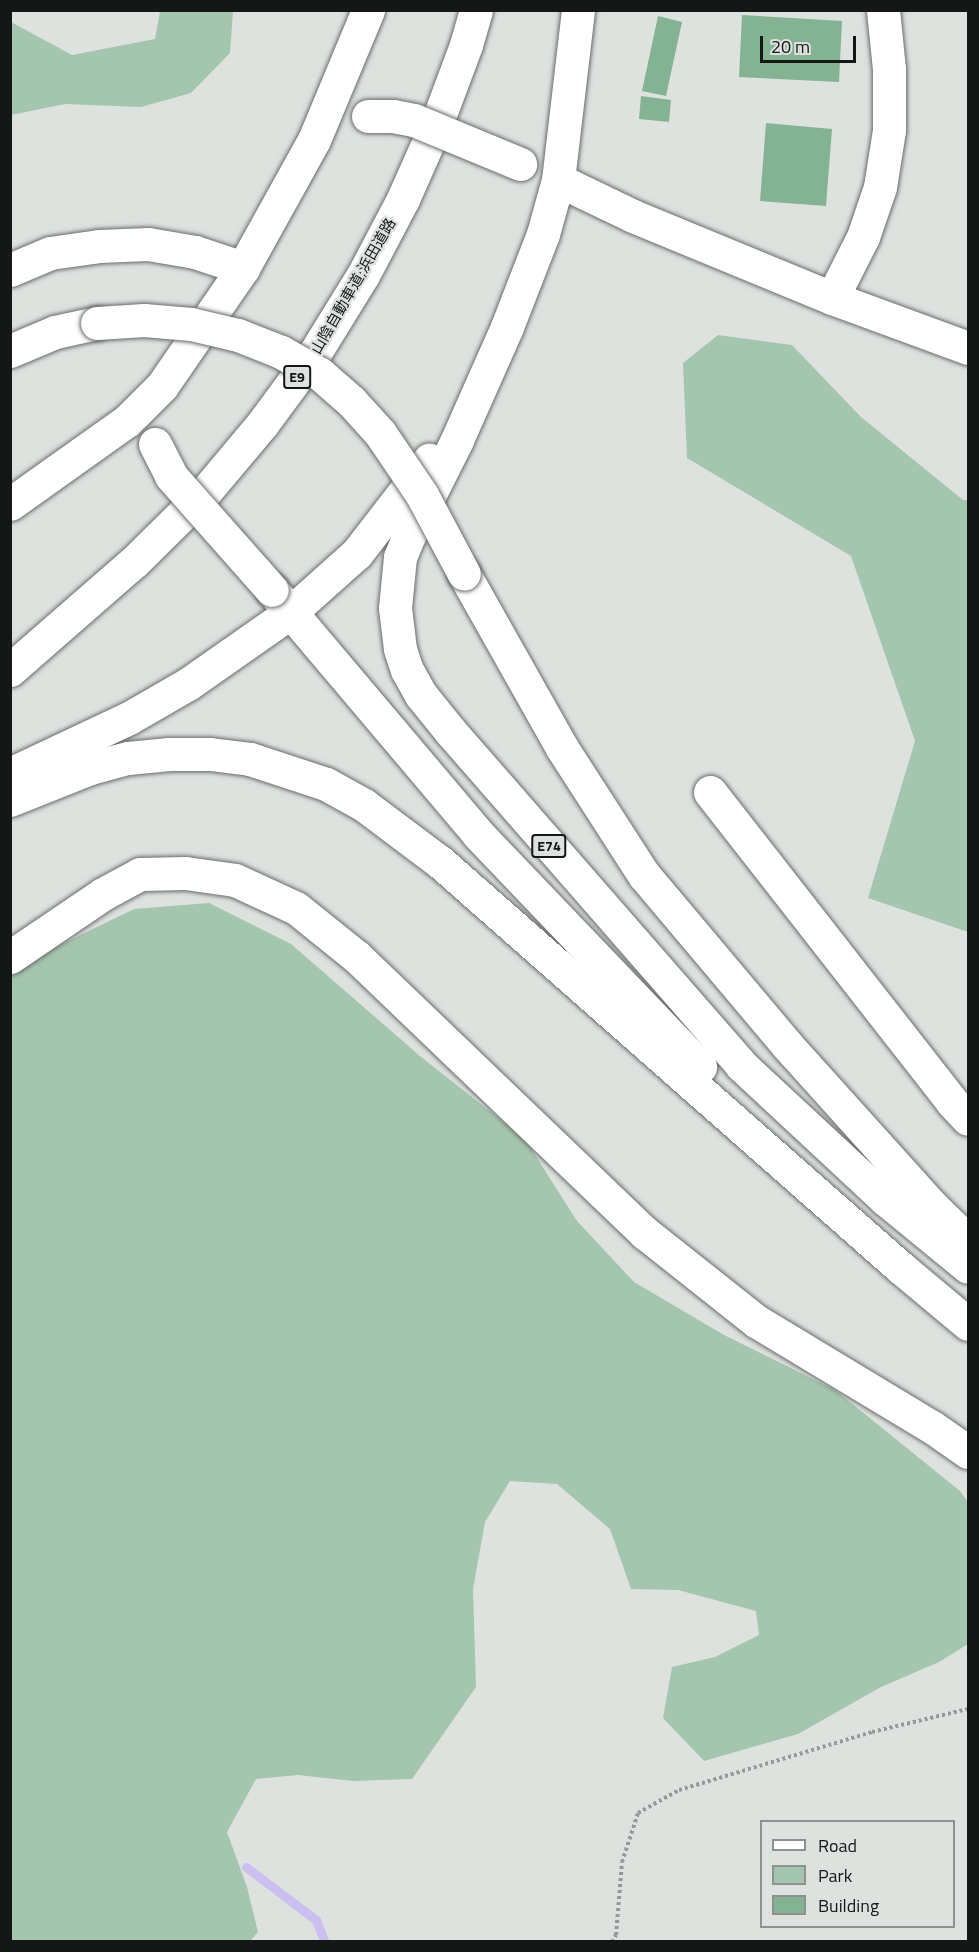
<!DOCTYPE html>
<meta charset="utf-8">
<style>
body{margin:0}
#map{position:relative;width:979px;height:1952px;overflow:hidden;background:#dee2df;font-family:"Titillium Web","Noto Sans JP",sans-serif}
div>[style]{position:absolute}
.green>*{inset:0;background:#a4c5ae}
.stream>*{height:9px;margin:-4.5px;padding:0 4.5px;transform-origin:4.5px;border-radius:4.5px;background:#cbbfef}
.building>*{inset:0;background:#84b393}
.path>*{height:4px;margin-top:-2px;transform-origin:0;background:repeating-linear-gradient(90deg,#969997 0 3px,transparent 0 6px)}
.roads{filter:drop-shadow(0 0 2px #696d6a) drop-shadow(0 0 2px #696d6a)}
.minor>*{height:33px;margin:-16.5px;padding:0 16.5px;transform-origin:16.5px;border-radius:16.5px;background:#fff}
.highway>*{height:33px;margin:-16.5px;padding:0 16.5px;transform-origin:16.5px;border-radius:16.5px;background:#fff}
.bridges{filter:drop-shadow(0 0 2px #696d6a) drop-shadow(0 0 2px #696d6a)}
.highway-bridge>*{height:33px;margin:-16.5px;padding:0 16.5px;transform-origin:16.5px;border-radius:16.5px;background:#fff}
span{translate:-50% -50%;white-space:nowrap;text-align:center;line-height:1.15;-webkit-text-stroke:4.5px #dee2df;paint-order:stroke}
.shield-label span{padding:2px 4px;background:#dee2df;border:2px solid;border-radius:4px;-webkit-text-stroke-width:0}
.shield-label{font-size:14px;color:#151716;font-weight:700}
.street-label{font-size:15px;color:#151716}
.frame{position:absolute;inset:0;border:12px solid #151716;pointer-events:none}
.legend{position:absolute;left:760px;top:1820px;width:195px;height:108px;box-sizing:border-box;background:#dee2df;border:2px solid #8e918f;margin:0;padding:8px 10px;list-style:none;font-size:18px;color:#151716}
.legend li{display:flex;align-items:center;gap:12px;height:30px}
.legend b{width:30px;border:2px solid #8e918f}
.scale{position:absolute;left:760px;top:36px;width:96px;height:27px;box-sizing:border-box;border:3px solid #151716;border-top:0;padding-left:8px;font-size:18px;line-height:21px;white-space:nowrap;color:#151716;-webkit-text-stroke:4px #dee2df;paint-order:stroke}
</style>
<div id="map">
<div class="green">
<div style="clip-path:polygon(160px 11px,233px 11px,230px 53px,191px 93px,141px 107px,65px 104px,11px 115px,11px 22px,72px 55px,155px 39px)"></div>
<div style="clip-path:polygon(718px 335px,792px 345px,861px 417px,963px 500px,968px 500px,968px 932px,868px 898px,915px 741px,851px 556px,687px 458px,683px 363px)"></div>
<div style="clip-path:polygon(209px 903px,291px 944px,420px 1056px,525px 1139px,577px 1221px,634px 1282px,724px 1335px,835px 1390px,960px 1491px,968px 1502px,968px 1644px,939px 1662px,881px 1687px,798px 1734px,704px 1761px,663px 1718px,672px 1667px,715px 1657px,759px 1635px,756px 1611px,678px 1590px,631px 1589px,610px 1529px,557px 1484px,510px 1481px,485px 1522px,473px 1589px,476px 1687px,412px 1779px,353px 1781px,298px 1775px,256px 1779px,227px 1832px,247px 1887px,258px 1932px,250px 1941px,11px 1942px,11px 977px,37px 956px,134px 909px)"></div>
</div>
<div class="stream">
<div style="left:246px;top:1867px;width:88px;rotate:37.1deg"></div>
<div style="left:316px;top:1920px;width:24px;rotate:68deg"></div>
</div>
<div class="building">
<div style="clip-path:polygon(742px 15px,842px 21px,839px 82px,739px 77px)"></div>
<div style="clip-path:polygon(658px 16px,682px 22px,666px 96px,642px 91px)"></div>
<div style="clip-path:polygon(641px 96px,671px 100px,669px 122px,639px 119px)"></div>
<div style="clip-path:polygon(766px 123px,832px 129px,826px 206px,760px 201px)"></div>
</div>
<div class="path">
<div style="left:612px;top:1942px;width:8px;rotate:-60deg"></div>
<div style="left:616px;top:1935px;width:73px;rotate:-85.3deg"></div>
<div style="left:622px;top:1862px;width:52px;rotate:-71.9deg"></div>
<div style="left:638px;top:1813px;width:47px;rotate:-29.3deg"></div>
<div style="left:679px;top:1790px;width:202px;rotate:-16.7deg"></div>
<div style="left:872px;top:1732px;width:99px;rotate:-13.5deg"></div>
</div>
<div class="roads">
<div class="minor">
<div style="left:558px;top:180px;width:83px;rotate:25.6deg"></div>
<div style="left:633px;top:216px;width:215px;rotate:22.4deg"></div>
<div style="left:832px;top:298px;width:145px;rotate:20.2deg"></div>
<div style="left:10px;top:270px;width:43px;rotate:-23deg"></div>
<div style="left:50px;top:253px;width:49px;rotate:-8.1deg"></div>
<div style="left:99px;top:246px;width:49px;rotate:-2.3deg"></div>
<div style="left:148px;top:244px;width:48px;rotate:9.7deg"></div>
<div style="left:195px;top:252px;width:51px;rotate:18.4deg"></div>
<div style="left:832px;top:298px;width:68px;rotate:-63.1deg"></div>
<div style="left:863px;top:237px;width:53px;rotate:-71.2deg"></div>
<div style="left:880px;top:187px;width:58px;rotate:-81deg"></div>
<div style="left:889px;top:130px;width:61px;rotate:-90deg"></div>
<div style="left:889px;top:69px;width:59px;rotate:-95.8deg"></div>
<div style="left:710px;top:792px;width:393px;rotate:52deg"></div>
<div style="left:952px;top:1102px;width:23px;rotate:47deg"></div>
<div style="left:10px;top:957px;width:112px;rotate:-34.1deg"></div>
<div style="left:103px;top:894px;width:42px;rotate:-28.4deg"></div>
<div style="left:140px;top:874px;width:45px;rotate:-1.3deg"></div>
<div style="left:185px;top:873px;width:50px;rotate:8deg"></div>
<div style="left:235px;top:880px;width:67px;rotate:24.7deg"></div>
<div style="left:296px;top:908px;width:78px;rotate:38.8deg"></div>
<div style="left:357px;top:957px;width:399px;rotate:43.8deg"></div>
<div style="left:645px;top:1233px;width:142px;rotate:38.4deg"></div>
<div style="left:756px;top:1321px;width:205px;rotate:31.1deg"></div>
<div style="left:932px;top:1427px;width:44px;rotate:34.8deg"></div>
</div>
<div class="highway">
<div style="left:578px;top:10px;width:171px;rotate:96.7deg"></div>
<div style="left:558px;top:180px;width:56px;rotate:105.5deg"></div>
<div style="left:543px;top:234px;width:100px;rotate:111.2deg"></div>
<div style="left:507px;top:327px;width:124px;rotate:113.9deg"></div>
<div style="left:457px;top:440px;width:112px;rotate:116.6deg"></div>
<div style="left:407px;top:540px;width:18px;rotate:112deg"></div>
<div style="left:400px;top:557px;width:51px;rotate:95.6deg"></div>
<div style="left:395px;top:608px;width:41px;rotate:83deg"></div>
<div style="left:400px;top:649px;width:22px;rotate:72deg"></div>
<div style="left:407px;top:670px;width:29px;rotate:61deg"></div>
<div style="left:421px;top:695px;width:48px;rotate:51deg"></div>
<div style="left:451px;top:732px;width:442px;rotate:48.9deg"></div>
<div style="left:741px;top:1065px;width:197px;rotate:42.9deg"></div>
<div style="left:885px;top:1199px;width:107px;rotate:39.3deg"></div>
<div style="left:10px;top:351px;width:49px;rotate:-22.9deg"></div>
<div style="left:55px;top:332px;width:43px;rotate:-12.1deg"></div>
<div style="left:10px;top:504px;width:143px;rotate:-35.4deg"></div>
<div style="left:127px;top:421px;width:49px;rotate:-45deg"></div>
<div style="left:162px;top:386px;width:143px;rotate:-55.5deg"></div>
<div style="left:243px;top:268px;width:146px;rotate:-61deg"></div>
<div style="left:314px;top:140px;width:141px;rotate:-67.4deg"></div>
<div style="left:464px;top:574px;width:200px;rotate:60.6deg"></div>
<div style="left:562px;top:748px;width:151px;rotate:57.2deg"></div>
<div style="left:644px;top:875px;width:222px;rotate:49.9deg"></div>
<div style="left:787px;top:1045px;width:217px;rotate:48deg"></div>
<div style="left:932px;top:1206px;width:50px;rotate:44.2deg"></div>
<div style="left:272px;top:590px;width:318px;rotate:49.8deg"></div>
<div style="left:477px;top:833px;width:323px;rotate:46.3deg"></div>
<div style="left:10px;top:670px;width:164px;rotate:-41.1deg"></div>
<div style="left:134px;top:562px;width:101px;rotate:-44.6deg"></div>
<div style="left:206px;top:491px;width:89px;rotate:-50deg"></div>
<div style="left:263px;top:423px;width:89px;rotate:-53.6deg"></div>
<div style="left:316px;top:351px;width:89px;rotate:-58.3deg"></div>
<div style="left:363px;top:275px;width:86px;rotate:-62.2deg"></div>
<div style="left:403px;top:199px;width:86px;rotate:-66.1deg"></div>
<div style="left:438px;top:120px;width:80px;rotate:-69.5deg"></div>
<div style="left:466px;top:45px;width:36px;rotate:-74deg"></div>
<div style="left:10px;top:774px;width:132px;rotate:-25.2deg"></div>
<div style="left:129px;top:718px;width:68px;rotate:-30deg"></div>
<div style="left:188px;top:684px;width:126px;rotate:-35deg"></div>
<div style="left:291px;top:612px;width:89px;rotate:-41.8deg"></div>
<div style="left:357px;top:553px;width:118px;rotate:-52.3deg"></div>
<div style="left:10px;top:800px;width:86px;rotate:-21.8deg"></div>
<div style="left:90px;top:768px;width:39px;rotate:-15deg"></div>
<div style="left:128px;top:758px;width:41px;rotate:-5.6deg"></div>
<div style="left:169px;top:754px;width:41px"></div>
<div style="left:210px;top:754px;width:40px;rotate:7.1deg"></div>
<div style="left:250px;top:759px;width:80px;rotate:18.2deg"></div>
<div style="left:326px;top:784px;width:43px;rotate:28.9deg"></div>
<div style="left:364px;top:805px;width:95px;rotate:36.9deg"></div>
<div style="left:440px;top:862px;width:614px;rotate:41.37deg"></div>
<div style="left:901px;top:1268px;width:87px;rotate:39.9deg"></div>
</div>
</div>
<div class="bridges">
<div class="highway-bridge">
<div style="left:368px;top:116px;width:25px"></div>
<div style="left:393px;top:116px;width:21px;rotate:11deg"></div>
<div style="left:414px;top:120px;width:115px;rotate:22.5deg"></div>
<div style="left:97px;top:323px;width:47px;rotate:-3.7deg"></div>
<div style="left:144px;top:320px;width:47px;rotate:4.9deg"></div>
<div style="left:191px;top:324px;width:48px;rotate:13.2deg"></div>
<div style="left:238px;top:335px;width:46px;rotate:21.6deg"></div>
<div style="left:281px;top:352px;width:45px;rotate:29.4deg"></div>
<div style="left:320px;top:374px;width:41px;rotate:41.1deg"></div>
<div style="left:351px;top:401px;width:43px;rotate:47.8deg"></div>
<div style="left:380px;top:433px;width:75px;rotate:55.9deg"></div>
<div style="left:422px;top:495px;width:89px;rotate:62deg"></div>
<div style="left:155px;top:444px;width:36px;rotate:63deg"></div>
<div style="left:171px;top:476px;width:152px;rotate:48.5deg"></div>
</div>
</div>
<div class="shield-label">
<span style="left:297px;top:377px">E9</span>
<span style="left:549px;top:846px">E74</span>
</div>
<div class="street-label">
<span style="left:353px;top:286px;rotate:-60deg">山陰自動車道;浜田道路</span>
</div>
<div class="frame"></div>
<ul class="legend">
<li><b style="height:8px;background:#fff"></b>Road</li>
<li><b style="height:16px;background:#a4c5ae"></b>Park</li>
<li><b style="height:16px;background:#84b393"></b>Building</li>
</ul>
<div class="scale">20 m</div>
</div>
